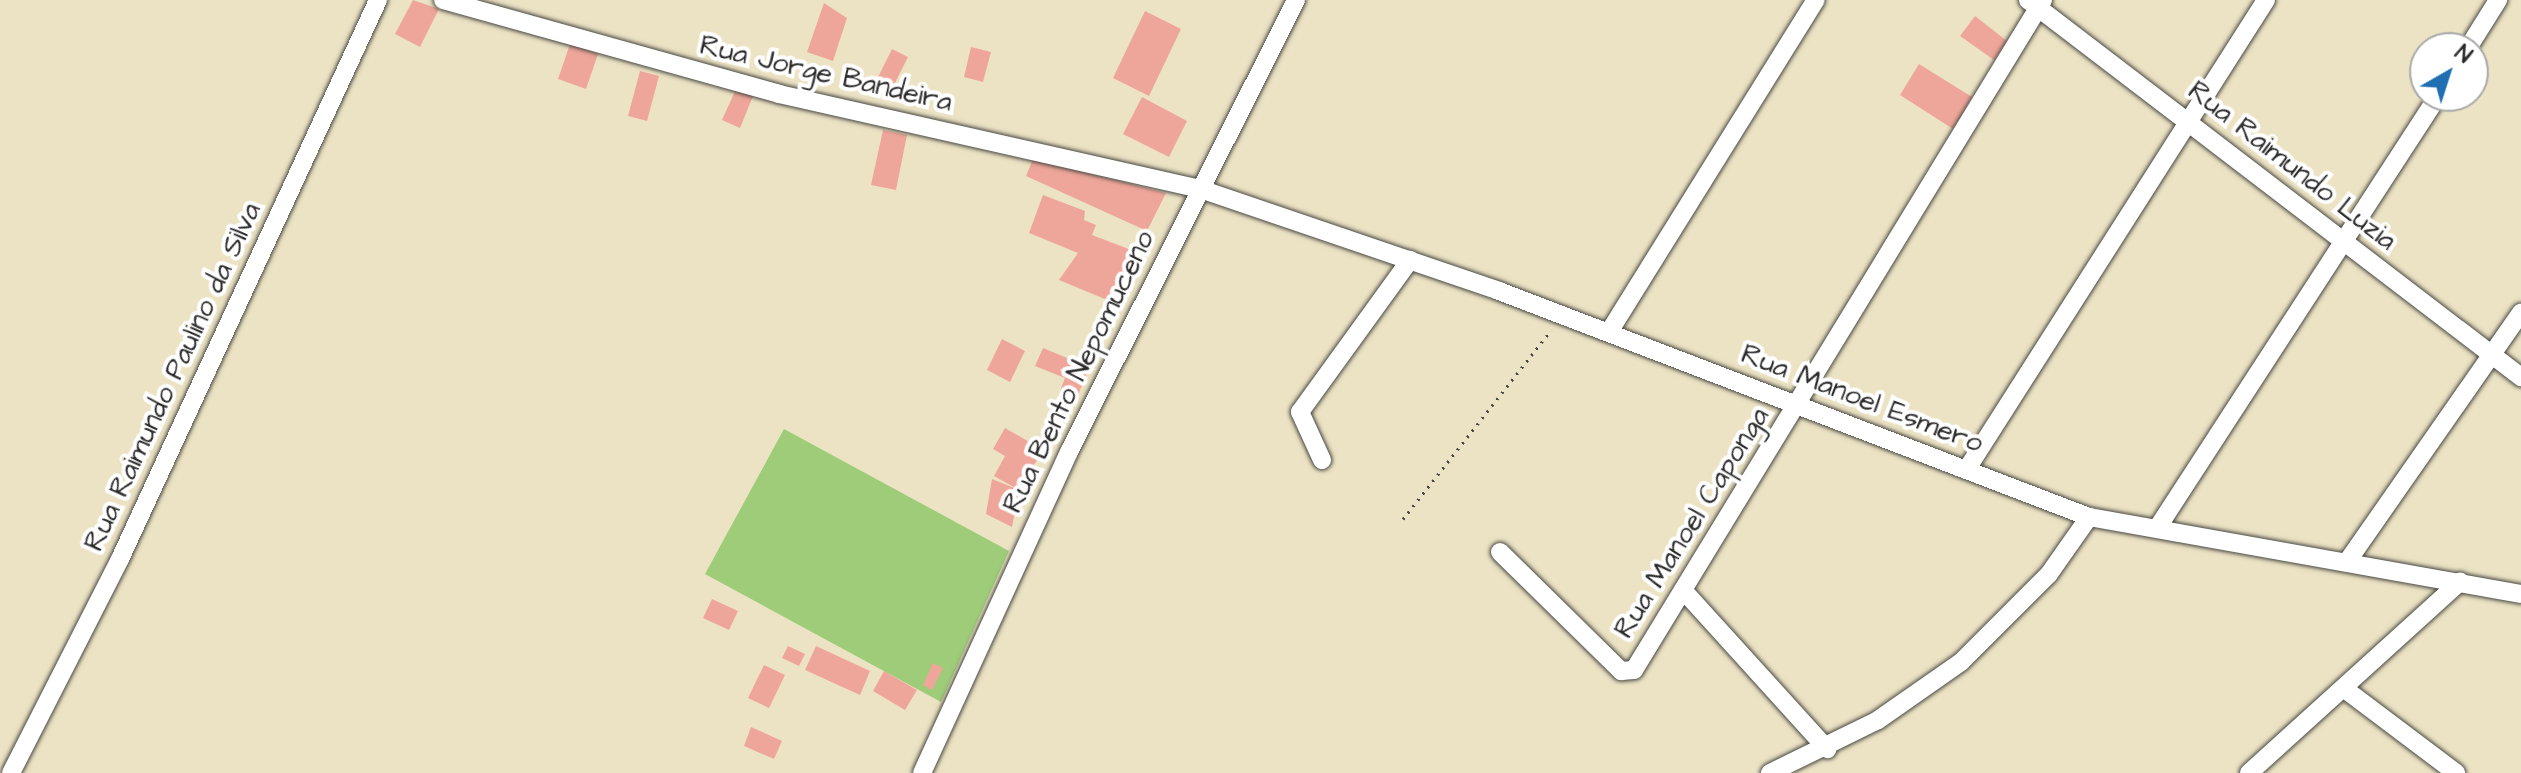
<!DOCTYPE html>
<style>
body{margin:0}
#map{position:relative;width:2521px;height:773px;overflow:hidden;background:#ece3c4;font-family:"Architects Daughter",sans-serif}
div>[style]{position:absolute}
.green>*{inset:0;background:#9ecc79}
.building>*{inset:0;background:#efa69a}
.path>*{height:3px;margin-top:-1.5px;transform-origin:0;background:repeating-linear-gradient(90deg,#484742 0 2px,transparent 0 8px)}
.roads{filter:drop-shadow(0 0 2px #484742) drop-shadow(0 0 2px #484742)}
.street>*{height:18px;margin:-9px;padding:0 9px;transform-origin:9px;border-radius:9px;background:#fff}
span{translate:-50% -50%;white-space:nowrap;text-align:center;line-height:1.15;-webkit-text-stroke:8px #fff;paint-order:stroke}
.street-label{font-size:28px;color:#2b2b2b}
.north{position:absolute;left:2409px;top:32px;width:80px;height:80px;box-sizing:border-box;background:#fff;border:2px solid #aaa;border-radius:50%;rotate:39deg;font-size:22px;font-weight:700;line-height:32px;text-align:center;color:#2b2b2b}
.north::after{content:'';display:block;margin:auto;width:28px;height:36px;background:#1f6fb2;clip-path:polygon(50% 0,100% 100%,50% 72%,0 100%)}
</style>
<div id="map">
<div class="green">
<i style="clip-path:polygon(784px 429px,1009px 551px,941px 702px,705px 574px)"></i>
</div>
<div class="building">
<i style="clip-path:polygon(413px 0,439px 9px,420px 47px,395px 34px)"></i>
<i style="clip-path:polygon(824px 3px,847px 18px,833px 61px,807px 52px)"></i>
<i style="clip-path:polygon(1145px 11px,1181px 29px,1149px 96px,1113px 78px)"></i>
<i style="clip-path:polygon(1975px 16px,2007px 41px,1994px 60px,1960px 36px)"></i>
<i style="clip-path:polygon(570px 44px,598px 54px,586px 89px,558px 79px)"></i>
<i style="clip-path:polygon(971px 47px,991px 52px,983px 82px,964px 77px)"></i>
<i style="clip-path:polygon(892px 49px,908px 57px,894px 85px,878px 77px)"></i>
<i style="clip-path:polygon(1919px 64px,1972px 97px,1953px 129px,1900px 95px)"></i>
<i style="clip-path:polygon(640px 71px,659px 76px,647px 121px,628px 116px)"></i>
<i style="clip-path:polygon(736px 89px,753px 96px,740px 128px,722px 120px)"></i>
<i style="clip-path:polygon(1142px 97px,1187px 121px,1169px 157px,1123px 134px)"></i>
<i style="clip-path:polygon(883px 130px,907px 135px,896px 190px,871px 185px)"></i>
<i style="clip-path:polygon(1033px 159px,1166px 193px,1147px 231px,1026px 176px)"></i>
<i style="clip-path:polygon(1043px 195px,1085px 211px,1084px 220px,1096px 225px,1092px 235px,1134px 251px,1112px 302px,1059px 280px,1078px 253px,1029px 233px)"></i>
<i style="clip-path:polygon(1002px 339px,1025px 351px,1010px 382px,987px 370px)"></i>
<i style="clip-path:polygon(1043px 348px,1089px 367px,1077px 398px,1060px 391px,1065px 378px,1035px 366px)"></i>
<i style="clip-path:polygon(1005px 428px,1043px 450px,1019px 490px,1012px 527px,986px 514px,992px 479px,1019px 490px,994px 476px,1005px 456px,993px 449px)"></i>
<i style="clip-path:polygon(712px 599px,738px 611px,729px 630px,703px 618px)"></i>
<i style="clip-path:polygon(788px 646px,805px 654px,799px 666px,782px 658px)"></i>
<i style="clip-path:polygon(816px 646px,870px 671px,860px 695px,805px 670px)"></i>
<i style="clip-path:polygon(933px 663px,943px 668px,932px 690px,923px 685px)"></i>
<i style="clip-path:polygon(764px 665px,785px 675px,769px 708px,748px 698px)"></i>
<i style="clip-path:polygon(884px 671px,917px 690px,905px 710px,873px 691px)"></i>
<i style="clip-path:polygon(751px 727px,782px 741px,774px 759px,744px 746px)"></i>
</div>
<div class="path">
<i style="left:1403px;top:519px;width:240px;rotate:-51.9deg"></i>
</div>
<div class="roads">
<div class="street">
<i style="left:443px;top:0;width:349px;rotate:15.6deg"></i>
<i style="left:779px;top:94px;width:432px;rotate:12.7deg"></i>
<i style="left:1200px;top:189px;width:316px;rotate:18.8deg"></i>
<i style="left:1499px;top:291px;width:632px;rotate:20.96deg"></i>
<i style="left:2089px;top:517px;width:439px;rotate:10.1deg"></i>
<i style="left:2028px;top:0;width:621px;rotate:37.41deg"></i>
<i style="left:2468px;top:48px;width:57px;rotate:-58deg"></i>
<i style="left:1609px;top:332px;width:391px;rotate:-58.1deg"></i>
<i style="left:1322px;top:460px;width:53px;rotate:-114.6deg"></i>
<i style="left:1300px;top:412px;width:188px;rotate:-54.1deg"></i>
<i style="left:1967px;top:469px;width:556px;rotate:-57.48deg"></i>
<i style="left:2158px;top:527px;width:514px;rotate:-56.99deg"></i>
<i style="left:1500px;top:552px;width:170px;rotate:44.5deg"></i>
<i style="left:1621px;top:671px;width:13px;rotate:-4deg"></i>
<i style="left:1634px;top:670px;width:785px;rotate:-58.6deg"></i>
<i style="left:2347px;top:562px;width:304px;rotate:-55.1deg"></i>
<i style="left:1683px;top:590px;width:215px;rotate:47.8deg"></i>
<i style="left:2346px;top:690px;width:138px;rotate:37deg"></i>
<i style="left:11px;top:773px;width:240px;rotate:-63deg"></i>
<i style="left:120px;top:559px;width:616px;rotate:-65.22deg"></i>
<i style="left:922px;top:773px;width:355px;rotate:-65.4deg"></i>
<i style="left:1070px;top:450px;width:504px;rotate:-63.33deg"></i>
<i style="left:1770px;top:773px;width:120px;rotate:-26.1deg"></i>
<i style="left:1878px;top:720px;width:101px;rotate:-34.9deg"></i>
<i style="left:1961px;top:662px;width:124px;rotate:-45deg"></i>
<i style="left:2049px;top:574px;width:70px;rotate:-54.9deg"></i>
<i style="left:2249px;top:773px;width:285px;rotate:-42.2deg"></i>
</div>
</div>
<div class="street-label">
<span style="left:826px;top:74px;rotate:13deg">Rua Jorge Bandeira</span>
<span style="left:2292px;top:166px;rotate:38deg">Rua Raimundo Luzia</span>
<span style="left:1079px;top:372px;rotate:-64deg">Rua Bento Nepomuceno</span>
<span style="left:173px;top:377px;rotate:-65deg">Rua Raimundo Paulino da Silva</span>
<span style="left:1862px;top:399px;rotate:21deg">Rua Manoel Esmero</span>
<span style="left:1692px;top:523px;rotate:-58deg">Rua Manoel Caponga</span>
</div>
<div class="north">N</div>
</div>
